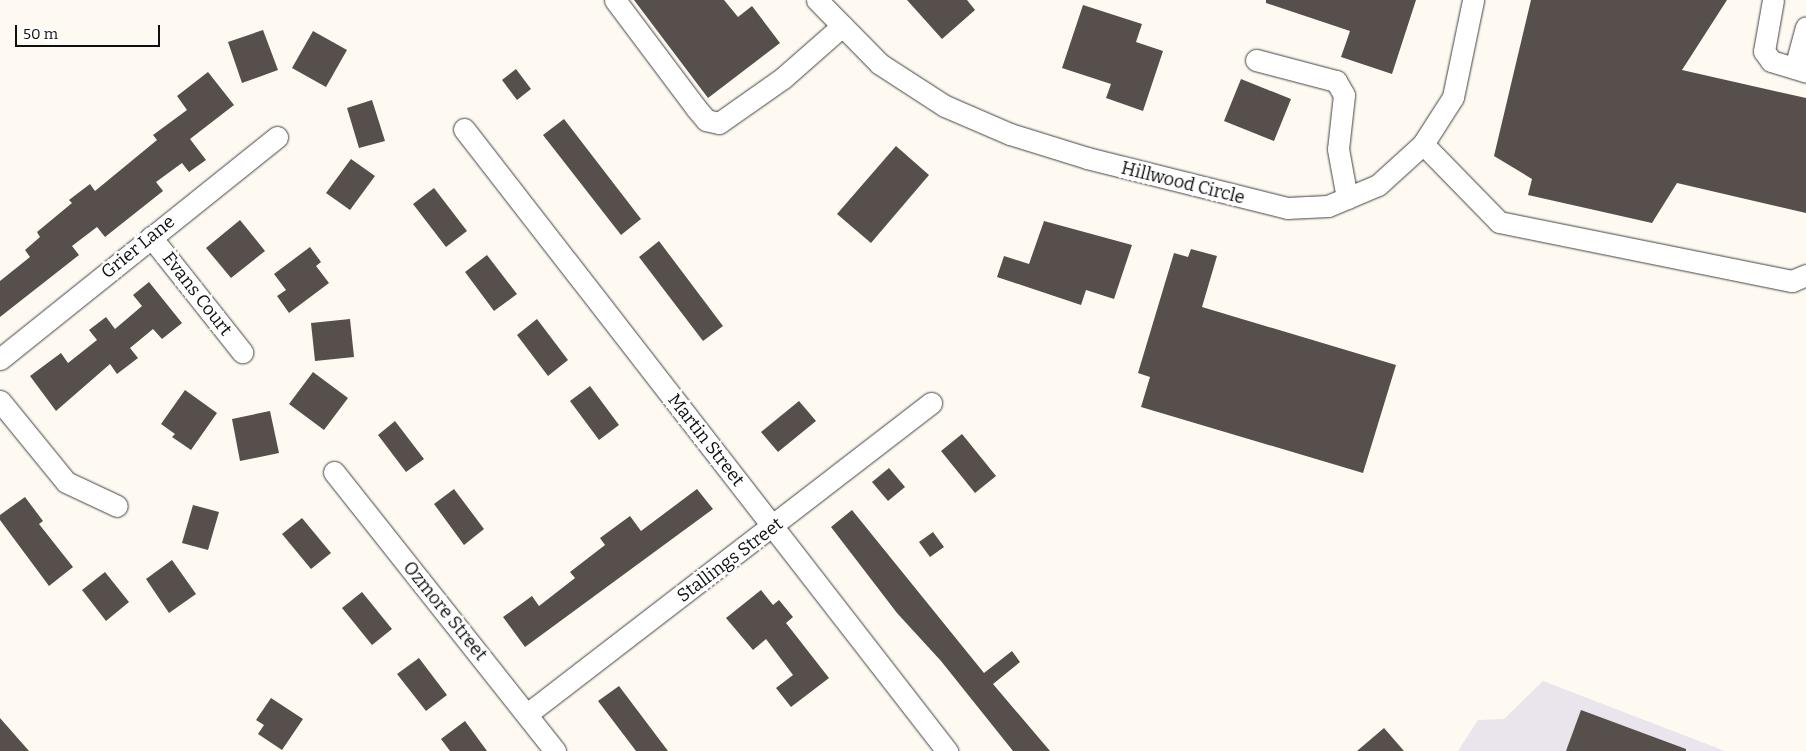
<!DOCTYPE html>
<style>
body{margin:0}
#map{position:relative;width:1806px;height:751px;overflow:hidden;background:#fefaf2;font-family:Bitter,serif}
div>[style]{position:absolute}
.industrial>*{inset:0;background:#eae4ec}
.building>*{inset:0;background:#564f4c}
.roads{filter:drop-shadow(0 0 1px #424242) drop-shadow(0 0 1px #424242)}
.minor>*{height:21px;margin:-10.5px;padding:0 10.5px;transform-origin:10.5px;border-radius:10.5px;background:#fff}
span{translate:-50% -50%;white-space:nowrap;text-align:center;line-height:1.15;-webkit-text-stroke:5px #fff;paint-order:stroke}
.street-label{font-size:18px;color:#0f0f0f}
.scale{position:absolute;left:15px;top:25px;width:145px;height:22px;box-sizing:border-box;border:2px solid #0f0f0f;border-top:0;padding-left:6px;font-size:15px;line-height:18px;white-space:nowrap;color:#0f0f0f;-webkit-text-stroke:4px #fff;paint-order:stroke}
</style>
<div id="map">
<div class="industrial">
<i style="clip-path:polygon(1543px 681px,1725px 751px,1458px 751px,1478px 720px,1504px 719px)"></i>
</div>
<div class="building">
<i style="clip-path:polygon(634px 0,724px 0,738px 17px,752px 6px,780px 43px,708px 98px)"></i>
<i style="clip-path:polygon(907px 0,967px 0,975px 10px,942px 39px)"></i>
<i style="clip-path:polygon(1266px 0,1416px 0,1392px 74px,1341px 57px,1350px 31px,1266px 3px)"></i>
<i style="clip-path:polygon(1531px 0,1727px 0,1682px 70px,1806px 98px,1806px 213px,1677px 183px,1652px 223px,1528px 195px,1532px 179px,1494px 156px)"></i>
<i style="clip-path:polygon(1083px 5px,1142px 24px,1136px 42px,1163px 51px,1143px 111px,1106px 98px,1111px 84px,1062px 68px)"></i>
<i style="clip-path:polygon(263px 30px,278px 70px,242px 83px,228px 42px)"></i>
<i style="clip-path:polygon(313px 31px,347px 50px,326px 87px,292px 68px)"></i>
<i style="clip-path:polygon(516px 69px,531px 89px,517px 100px,502px 80px)"></i>
<i style="clip-path:polygon(208px 72px,234px 105px,190px 139px,206px 160px,189px 172px,182px 163px,156px 182px,163px 191px,105px 237px,97px 227px,72px 246px,79px 255px,0 317px,0 281px,30px 257px,25px 250px,40px 237px,37px 232px,72px 203px,69px 200px,90px 184px,95px 191px,157px 140px,153px 135px,187px 110px,177px 96px)"></i>
<i style="clip-path:polygon(1241px 79px,1291px 99px,1274px 141px,1224px 121px)"></i>
<i style="clip-path:polygon(372px 100px,385px 141px,359px 148px,347px 108px)"></i>
<i style="clip-path:polygon(564px 119px,641px 219px,621px 235px,543px 135px)"></i>
<i style="clip-path:polygon(896px 146px,929px 175px,871px 243px,837px 214px)"></i>
<i style="clip-path:polygon(351px 159px,375px 176px,350px 210px,326px 193px)"></i>
<i style="clip-path:polygon(434px 188px,467px 231px,446px 247px,413px 204px)"></i>
<i style="clip-path:polygon(240px 220px,265px 251px,231px 278px,206px 248px)"></i>
<i style="clip-path:polygon(1044px 221px,1132px 245px,1114px 299px,1086px 290px,1081px 305px,997px 277px,1004px 256px,1029px 264px)"></i>
<i style="clip-path:polygon(659px 241px,723px 326px,703px 341px,639px 257px)"></i>
<i style="clip-path:polygon(310px 247px,321px 262px,316px 266px,329px 283px,289px 313px,277px 296px,286px 290px,274px 274px)"></i>
<i style="clip-path:polygon(1191px 249px,1217px 256px,1202px 307px,1396px 365px,1363px 473px,1141px 407px,1150px 377px,1138px 373px,1174px 253px,1188px 257px)"></i>
<i style="clip-path:polygon(487px 255px,517px 294px,494px 311px,465px 272px)"></i>
<i style="clip-path:polygon(149px 282px,182px 323px,162px 339px,153px 329px,130px 348px,138px 358px,117px 374px,110px 364px,56px 411px,30px 376px,61px 353px,68px 363px,97px 340px,89px 330px,106px 317px,115px 329px,142px 306px,133px 295px)"></i>
<i style="clip-path:polygon(350px 319px,354px 357px,315px 361px,311px 323px)"></i>
<i style="clip-path:polygon(537px 319px,568px 360px,548px 376px,517px 335px)"></i>
<i style="clip-path:polygon(313px 372px,348px 398px,324px 430px,289px 404px)"></i>
<i style="clip-path:polygon(590px 386px,619px 425px,599px 440px,570px 401px)"></i>
<i style="clip-path:polygon(185px 390px,217px 413px,191px 450px,172px 437px,175px 434px,161px 424px)"></i>
<i style="clip-path:polygon(799px 401px,816px 421px,778px 452px,761px 432px)"></i>
<i style="clip-path:polygon(270px 411px,279px 453px,240px 461px,232px 419px)"></i>
<i style="clip-path:polygon(395px 421px,424px 459px,406px 472px,378px 435px)"></i>
<i style="clip-path:polygon(962px 434px,996px 476px,975px 493px,941px 451px)"></i>
<i style="clip-path:polygon(889px 468px,905px 487px,888px 501px,872px 482px)"></i>
<i style="clip-path:polygon(454px 489px,484px 529px,464px 545px,434px 504px)"></i>
<i style="clip-path:polygon(697px 489px,713px 509px,525px 647px,503px 617px,532px 596px,539px 606px,575px 578px,570px 572px,605px 545px,600px 538px,630px 516px,641px 531px)"></i>
<i style="clip-path:polygon(25px 497px,43px 521px,39px 524px,73px 567px,49px 586px,0 520px,0 515px)"></i>
<i style="clip-path:polygon(193px 505px,219px 512px,208px 550px,182px 543px)"></i>
<i style="clip-path:polygon(852px 510px,984px 673px,1012px 651px,1020px 662px,993px 684px,1050px 751px,1013px 751px,941px 661px,897px 613px,831px 527px)"></i>
<i style="clip-path:polygon(302px 518px,331px 553px,311px 569px,282px 534px)"></i>
<i style="clip-path:polygon(933px 532px,944px 547px,930px 557px,919px 542px)"></i>
<i style="clip-path:polygon(172px 560px,196px 594px,169px 613px,146px 579px)"></i>
<i style="clip-path:polygon(105px 572px,129px 602px,106px 621px,82px 590px)"></i>
<i style="clip-path:polygon(761px 590px,773px 605px,779px 600px,793px 617px,786px 623px,829px 678px,791px 707px,776px 688px,793px 675px,766px 639px,753px 650px,726px 618px)"></i>
<i style="clip-path:polygon(362px 592px,392px 629px,372px 645px,342px 608px)"></i>
<i style="clip-path:polygon(419px 658px,447px 695px,426px 711px,397px 674px)"></i>
<i style="clip-path:polygon(619px 686px,668px 751px,636px 751px,598px 701px)"></i>
<i style="clip-path:polygon(271px 698px,303px 719px,282px 750px,258px 734px,264px 725px,256px 720px)"></i>
<i style="clip-path:polygon(1581px 710px,1686px 749px,1686px 751px,1566px 751px)"></i>
<i style="clip-path:polygon(0 718px,29px 751px,0 751px)"></i>
<i style="clip-path:polygon(465px 721px,487px 751px,450px 751px,441px 739px)"></i>
<i style="clip-path:polygon(1384px 728px,1404px 751px,1357px 751px)"></i>
</div>
<div class="roads">
<div class="minor">
<i style="left:615px;top:0;width:135px;rotate:53.1deg"></i>
<i style="left:696px;top:108px;width:16px;rotate:50deg"></i>
<i style="left:706px;top:120px;width:13px;rotate:13deg"></i>
<i style="left:719px;top:123px;width:78px;rotate:-35.1deg"></i>
<i style="left:783px;top:78px;width:79px;rotate:-41.4deg"></i>
<i style="left:817px;top:0;width:90px;rotate:45.5deg"></i>
<i style="left:880px;top:64px;width:77px;rotate:32.9deg"></i>
<i style="left:945px;top:106px;width:71px;rotate:23.3deg"></i>
<i style="left:1010px;top:134px;width:81px;rotate:17.3deg"></i>
<i style="left:1087px;top:158px;width:206px;rotate:14deg"></i>
<i style="left:1287px;top:208px;width:41px;rotate:-2.8deg"></i>
<i style="left:1328px;top:206px;width:54px;rotate:-22.8deg"></i>
<i style="left:1378px;top:185px;width:61px;rotate:-42.3deg"></i>
<i style="left:1423px;top:144px;width:56px;rotate:-57.4deg"></i>
<i style="left:1453px;top:97px;width:99px;rotate:-78.3deg"></i>
<i style="left:1773px;top:0;width:52px;rotate:100deg"></i>
<i style="left:1764px;top:51px;width:12px;rotate:55deg"></i>
<i style="left:1771px;top:61px;width:37px;rotate:17deg"></i>
<i style="left:1256px;top:60px;width:83px;rotate:14.7deg"></i>
<i style="left:1336px;top:81px;width:16px;rotate:60deg"></i>
<i style="left:1344px;top:95px;width:54px;rotate:96.3deg"></i>
<i style="left:1338px;top:149px;width:50px;rotate:79.6deg"></i>
<i style="left:1795px;top:68px;width:42px;rotate:-75deg"></i>
<i style="left:464px;top:129px;width:788px;rotate:52.17deg"></i>
<i style="left:1423px;top:144px;width:109px;rotate:45.7deg"></i>
<i style="left:1499px;top:222px;width:299px;rotate:11.4deg"></i>
<i style="left:1792px;top:281px;width:15px;rotate:-23deg"></i>
<i style="left:151px;top:237px;width:147px;rotate:51.6deg"></i>
<i style="left:0;top:359px;width:355px;rotate:-38.7deg"></i>
<i style="left:0;top:401px;width:104px;rotate:50.8deg"></i>
<i style="left:66px;top:482px;width:56px;rotate:25.2deg"></i>
<i style="left:334px;top:472px;width:356px;rotate:51.6deg"></i>
<i style="left:527px;top:714px;width:510px;rotate:-37.59deg"></i>
</div>
</div>
<div class="street-label">
<span style="left:1183px;top:183px;rotate:14deg">Hillwood Circle</span>
<span style="left:138px;top:247px;rotate:-39deg">Grier Lane</span>
<span style="left:197px;top:294px;rotate:52deg">Evans Court</span>
<span style="left:706px;top:440px;rotate:52deg">Martin Street</span>
<span style="left:730px;top:560px;rotate:-37deg">Stallings Street</span>
<span style="left:445px;top:611px;rotate:51deg">Ozmore Street</span>
</div>
<div class="scale">50 m</div>
</div>
